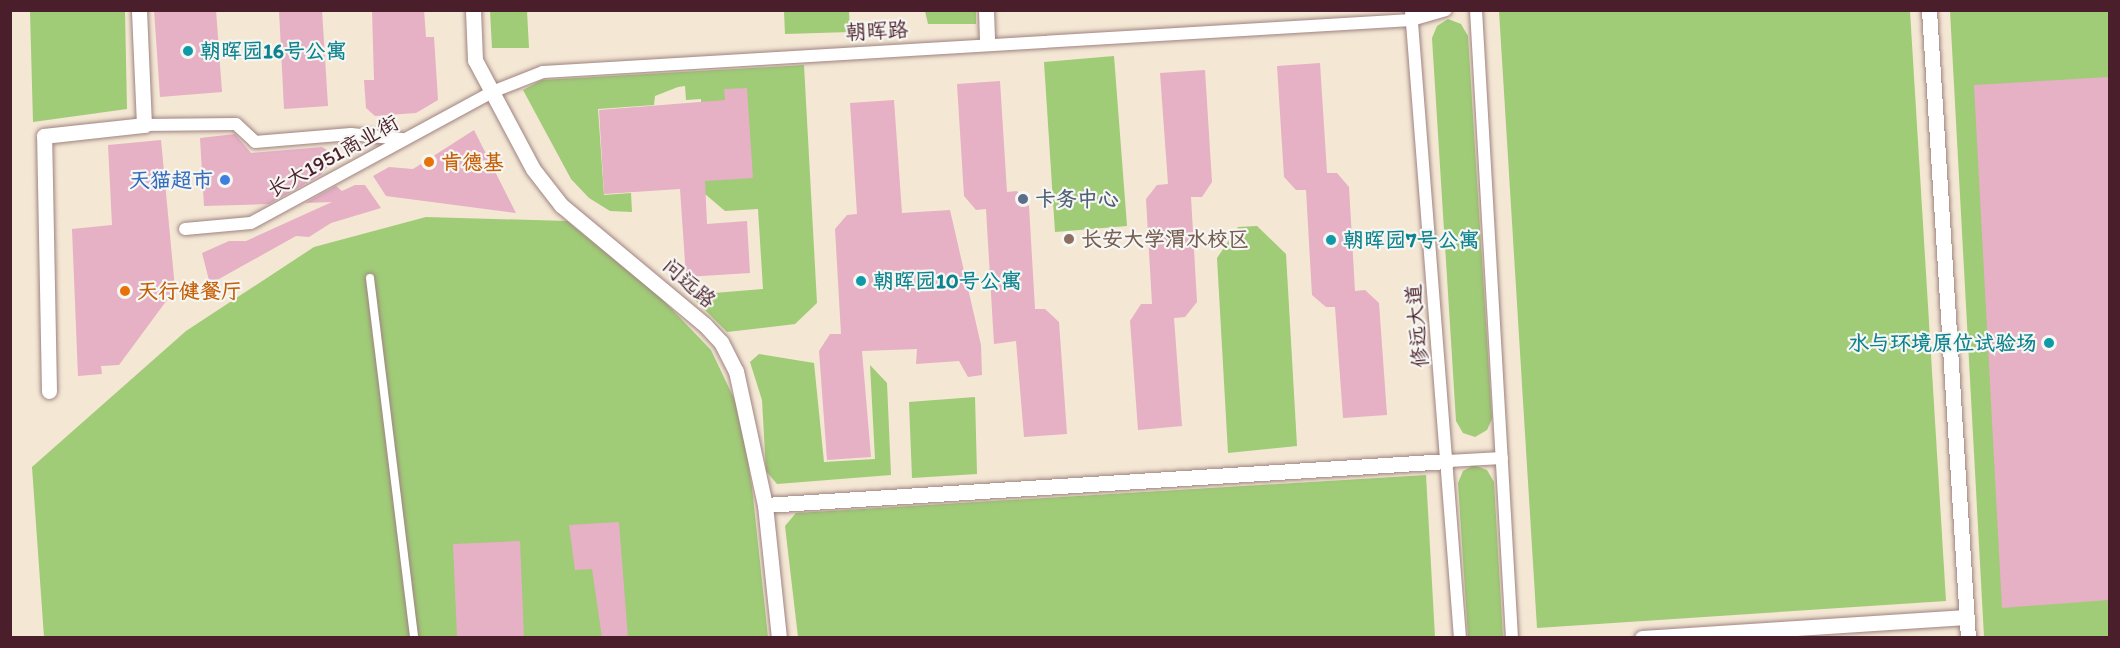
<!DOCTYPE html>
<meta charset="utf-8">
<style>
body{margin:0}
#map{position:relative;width:2120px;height:648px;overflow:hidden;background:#f4e7d4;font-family:Itim,"LXGW WenKai TC",sans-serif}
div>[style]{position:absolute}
.green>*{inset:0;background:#a0cb77}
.building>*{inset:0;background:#e6b0c5}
.roads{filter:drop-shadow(0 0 2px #9f8380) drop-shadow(0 0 2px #9f8380)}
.service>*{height:8px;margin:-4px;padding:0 4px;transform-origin:4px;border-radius:4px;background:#fff}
.pedestrian>*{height:12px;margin:-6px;padding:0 6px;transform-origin:6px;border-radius:6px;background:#fff}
.minor>*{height:15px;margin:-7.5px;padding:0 7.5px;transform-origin:7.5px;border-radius:7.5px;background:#fff}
.dots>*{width:16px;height:16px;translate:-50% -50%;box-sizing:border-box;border:3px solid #f6f6f2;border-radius:50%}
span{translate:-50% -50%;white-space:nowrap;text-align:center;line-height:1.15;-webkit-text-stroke:4.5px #f6f6f2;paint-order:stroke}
.street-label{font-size:21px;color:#4a1f2b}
.culture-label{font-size:21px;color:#0d838f;font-weight:700}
.left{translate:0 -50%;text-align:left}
.right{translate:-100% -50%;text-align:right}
.food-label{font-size:21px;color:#c56008;font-weight:700}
.shop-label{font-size:21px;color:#366cbe;font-weight:700}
.service-label{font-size:21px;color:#4e5e75;font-weight:700}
.education-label{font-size:21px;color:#785e54;font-weight:700}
.frame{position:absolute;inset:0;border:12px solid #4a1f2b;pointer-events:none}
</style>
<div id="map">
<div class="green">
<i style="clip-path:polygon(30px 11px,125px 11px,127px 109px,33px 122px)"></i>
<i style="clip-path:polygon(490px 11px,527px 11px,529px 48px,492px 48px)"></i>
<i style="clip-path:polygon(784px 11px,849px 11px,850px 32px,785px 34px)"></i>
<i style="clip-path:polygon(925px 11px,976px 11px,976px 24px,928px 24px)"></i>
<i style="clip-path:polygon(1499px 11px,1910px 11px,1946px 601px,1537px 628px)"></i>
<i style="clip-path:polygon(1950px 11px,2109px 11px,2109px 637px,1984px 637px)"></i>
<i style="clip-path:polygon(1448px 19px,1461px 24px,1468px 36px,1492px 419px,1487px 430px,1475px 437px,1463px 433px,1456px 421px,1432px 38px,1437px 26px)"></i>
<i style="clip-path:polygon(1114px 56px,1127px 226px,1055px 232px,1044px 62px)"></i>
<i style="clip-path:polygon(804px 65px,817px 303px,795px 324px,727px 332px,690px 295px,763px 289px,758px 209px,725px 211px,705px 194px,701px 99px,686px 100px,685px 86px,678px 87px,655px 96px,654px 105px,598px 109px,604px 195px,631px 193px,632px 212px,610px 211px,589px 198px,571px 179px,523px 90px,542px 80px)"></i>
<i style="clip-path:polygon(426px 217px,567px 221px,661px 298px,711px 350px,739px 409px,752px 487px,768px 637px,44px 637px,32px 467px,186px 331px,314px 247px)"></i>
<i style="clip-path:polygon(1257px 226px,1286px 254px,1297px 446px,1228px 453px,1217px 258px,1238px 227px)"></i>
<i style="clip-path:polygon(759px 354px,814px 363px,824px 462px,875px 459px,870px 365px,887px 383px,891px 475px,777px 484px,766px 471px,762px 400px,750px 362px)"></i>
<i style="clip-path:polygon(975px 397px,977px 474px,912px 478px,909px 402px)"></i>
<i style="clip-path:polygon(1474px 465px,1487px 470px,1494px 482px,1503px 637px,1468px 637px,1458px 483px,1463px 471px)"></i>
<i style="clip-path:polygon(1426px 475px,1435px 637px,798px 637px,785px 526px,796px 513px)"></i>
</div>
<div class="building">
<i style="clip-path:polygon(154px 10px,216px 10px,222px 92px,160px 97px)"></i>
<i style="clip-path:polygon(279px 10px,322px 10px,328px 106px,284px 109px)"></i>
<i style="clip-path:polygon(372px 10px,424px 10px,426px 37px,434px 37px,438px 100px,416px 113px,375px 116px,366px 108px,364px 80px,374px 80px)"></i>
<i style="clip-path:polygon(1320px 63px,1327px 173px,1337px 173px,1349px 187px,1355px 291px,1365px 290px,1379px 303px,1387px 415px,1343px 418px,1335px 307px,1326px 307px,1312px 295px,1306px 190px,1296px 190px,1284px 177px,1277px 66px)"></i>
<i style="clip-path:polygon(1205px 70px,1212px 182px,1202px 197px,1191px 197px,1197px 302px,1185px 317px,1174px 318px,1182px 426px,1138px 430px,1130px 321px,1141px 304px,1152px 304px,1146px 199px,1157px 185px,1168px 184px,1160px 73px)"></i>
<i style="clip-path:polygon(2109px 77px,2109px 600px,2002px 608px,1974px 85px)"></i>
<i style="clip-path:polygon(1000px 81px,1007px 192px,1017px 191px,1029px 206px,1035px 309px,1045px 309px,1059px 322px,1067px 434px,1024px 437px,1016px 341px,994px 344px,986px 209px,976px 210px,964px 196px,957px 84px)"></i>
<i style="clip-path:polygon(747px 88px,753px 178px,705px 181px,707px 224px,747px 221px,750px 273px,686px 277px,680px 189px,604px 194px,599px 110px,725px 100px,724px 89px)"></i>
<i style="clip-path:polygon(894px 100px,902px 213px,950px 210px,981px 345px,982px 375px,968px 377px,959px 361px,916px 364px,917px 349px,862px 351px,871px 457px,827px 460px,819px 351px,830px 334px,841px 334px,835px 229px,847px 215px,857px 214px,850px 103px)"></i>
<i style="clip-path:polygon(474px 130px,516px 213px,386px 196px,373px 176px,389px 167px,413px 169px)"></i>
<i style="clip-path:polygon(235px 134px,251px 153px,322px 147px,332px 153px,332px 161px,321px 175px,269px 204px,204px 206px,200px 138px)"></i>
<i style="clip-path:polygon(161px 140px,176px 299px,167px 300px,119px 365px,101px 366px,102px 374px,78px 376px,72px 229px,112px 225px,108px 145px)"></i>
<i style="clip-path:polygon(355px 185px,365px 185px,381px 208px,331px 223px,309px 237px,296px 236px,210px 284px,202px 253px,229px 241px,246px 241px,332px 202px,305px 203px,336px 186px,342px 191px)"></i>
<i style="clip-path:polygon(619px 522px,628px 638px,602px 638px,592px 569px,575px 570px,569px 525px)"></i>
<i style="clip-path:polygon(520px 541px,524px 638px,457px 638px,453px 544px)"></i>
</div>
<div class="roads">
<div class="service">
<i style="left:370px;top:278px;width:363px;rotate:83deg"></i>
</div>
<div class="pedestrian">
<i style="left:1411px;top:10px;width:630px;rotate:85.54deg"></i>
<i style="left:1476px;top:10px;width:629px;rotate:86.72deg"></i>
<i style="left:144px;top:125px;width:92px;rotate:-0.6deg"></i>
<i style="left:236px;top:124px;width:26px;rotate:43deg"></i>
<i style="left:255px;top:142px;width:96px;rotate:-4.8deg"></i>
<i style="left:351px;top:134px;width:51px;rotate:5.6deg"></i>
<i style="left:185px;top:229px;width:66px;rotate:-5.2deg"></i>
<i style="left:251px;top:223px;width:274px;rotate:-28.5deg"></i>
<i style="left:492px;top:92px;width:55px;rotate:-21.4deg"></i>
<i style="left:543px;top:72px;width:870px;rotate:-3.43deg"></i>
<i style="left:1411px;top:20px;width:36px;rotate:-16deg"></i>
<i style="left:1448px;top:461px;width:54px;rotate:-3.2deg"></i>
</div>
<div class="minor">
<i style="left:473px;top:10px;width:50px;rotate:87.7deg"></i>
<i style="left:475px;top:60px;width:123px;rotate:62deg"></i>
<i style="left:533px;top:169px;width:46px;rotate:52.1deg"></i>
<i style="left:561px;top:205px;width:187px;rotate:39.8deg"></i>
<i style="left:705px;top:325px;width:23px;rotate:47deg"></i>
<i style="left:721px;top:342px;width:33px;rotate:63deg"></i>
<i style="left:736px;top:371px;width:137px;rotate:77.8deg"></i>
<i style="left:765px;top:505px;width:134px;rotate:84deg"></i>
<i style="left:986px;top:10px;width:33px;rotate:88deg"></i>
<i style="left:1929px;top:10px;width:629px;rotate:86.45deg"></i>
<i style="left:49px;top:391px;width:255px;rotate:-91.1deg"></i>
<i style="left:44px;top:136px;width:101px;rotate:-6.3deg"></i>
<i style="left:144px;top:125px;width:115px;rotate:-92.5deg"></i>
<i style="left:765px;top:505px;width:684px;rotate:-3.69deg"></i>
<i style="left:1642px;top:638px;width:325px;rotate:-3.7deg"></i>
</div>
</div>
<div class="dots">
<i style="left:188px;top:51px;background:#0f9aa8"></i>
<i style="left:429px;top:162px;background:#e8710a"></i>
<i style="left:225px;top:180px;background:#3f7fe0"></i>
<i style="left:1023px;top:199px;background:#5c6f8a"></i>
<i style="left:1069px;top:239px;background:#8d6e63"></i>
<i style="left:1331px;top:240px;background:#0f9aa8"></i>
<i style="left:861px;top:281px;background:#0f9aa8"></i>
<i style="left:125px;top:291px;background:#e8710a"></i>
<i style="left:2049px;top:343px;background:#0f9aa8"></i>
</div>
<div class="street-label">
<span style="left:877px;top:31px;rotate:-3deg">朝晖路</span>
<span style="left:333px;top:156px;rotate:-29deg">长大1951商业街</span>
<span style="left:689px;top:283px;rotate:41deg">问远路</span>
<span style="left:1417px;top:326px;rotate:-95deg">修远大道</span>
</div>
<div class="culture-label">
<span class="left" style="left:200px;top:51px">朝晖园16号公寓</span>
<span class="left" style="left:1343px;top:240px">朝晖园7号公寓</span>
<span class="left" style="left:873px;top:281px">朝晖园10号公寓</span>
<span class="right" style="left:2037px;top:343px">水与环境原位试验场</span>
</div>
<div class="food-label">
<span class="left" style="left:441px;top:162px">肯德基</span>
<span class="left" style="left:137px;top:291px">天行健餐厅</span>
</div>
<div class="shop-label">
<span class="right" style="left:213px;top:180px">天猫超市</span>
</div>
<div class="service-label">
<span class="left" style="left:1035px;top:199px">卡务中心</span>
</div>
<div class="education-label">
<span class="left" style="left:1081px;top:239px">长安大学渭水校区</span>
</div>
<div class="frame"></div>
</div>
